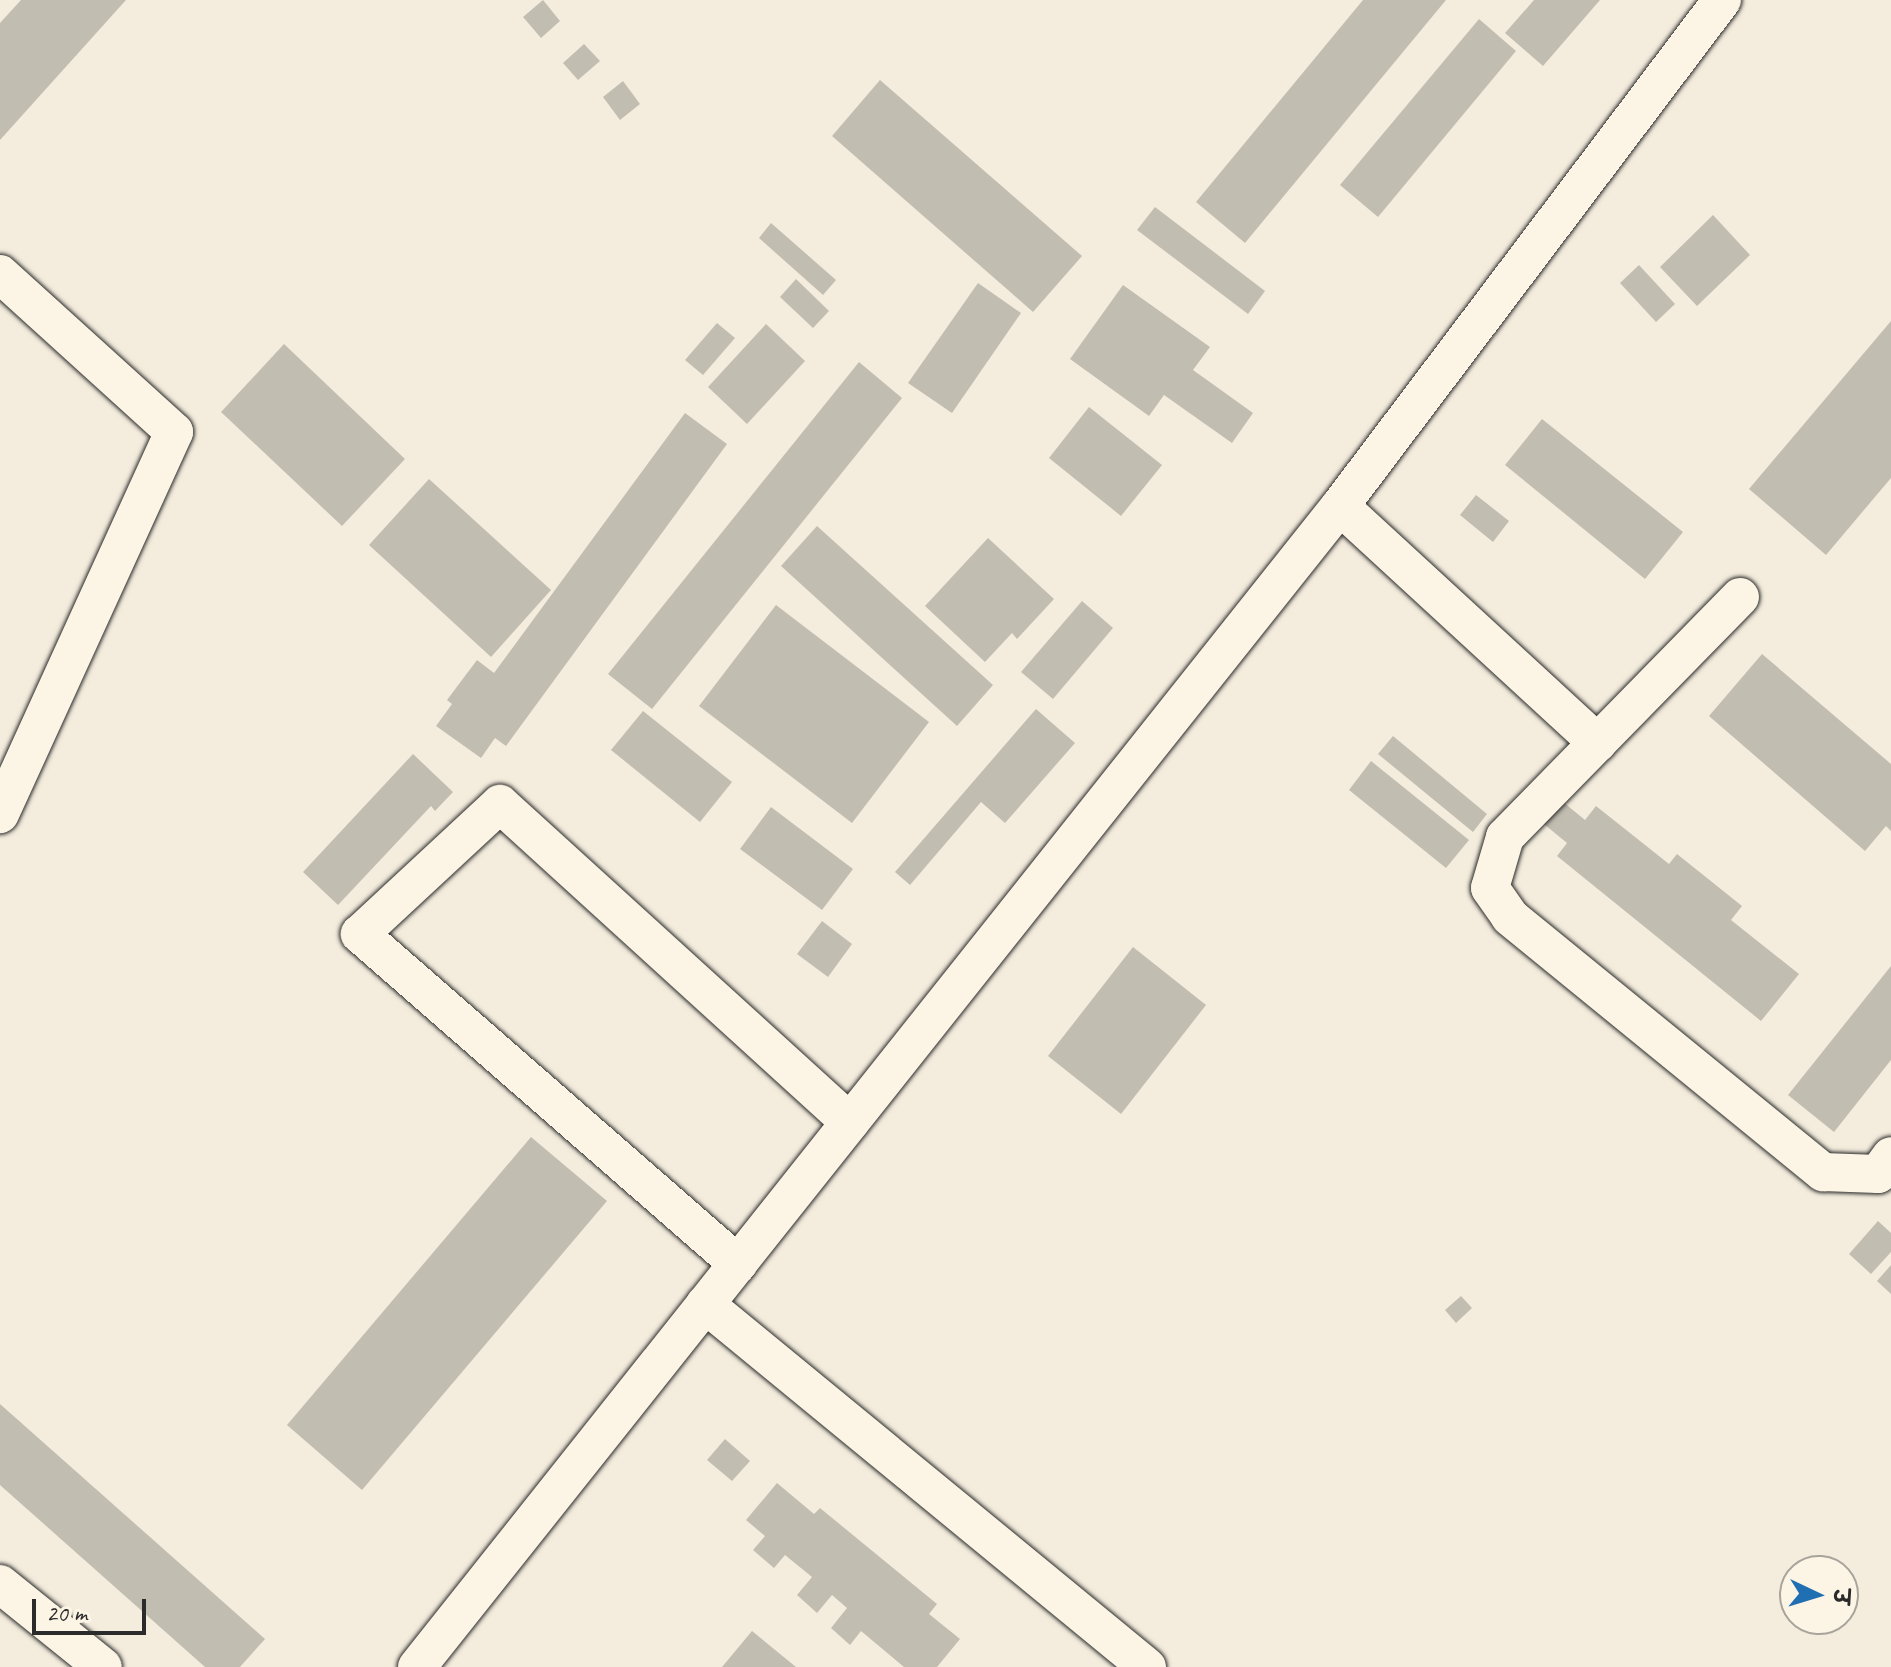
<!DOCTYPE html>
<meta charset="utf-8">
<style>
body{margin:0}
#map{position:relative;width:1891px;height:1667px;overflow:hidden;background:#f4edde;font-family:Caveat,"Playpen Sans Deva",sans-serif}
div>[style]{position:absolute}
.building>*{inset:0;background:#c2bdb1}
.roads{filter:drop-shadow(0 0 2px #2b2b2b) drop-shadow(0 0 2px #2b2b2b)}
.street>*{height:38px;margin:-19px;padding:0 19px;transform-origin:19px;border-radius:19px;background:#fcf5e5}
span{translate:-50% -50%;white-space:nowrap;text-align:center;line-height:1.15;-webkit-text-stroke:7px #fcf5e5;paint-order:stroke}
.north{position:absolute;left:1779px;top:1555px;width:80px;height:80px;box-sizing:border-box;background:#fcf5e5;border:2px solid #a8a49b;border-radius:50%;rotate:94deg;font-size:22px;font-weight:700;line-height:32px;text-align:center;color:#2b2b2b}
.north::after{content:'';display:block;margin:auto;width:28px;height:36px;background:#1f6fb2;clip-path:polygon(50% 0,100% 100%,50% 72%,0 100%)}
.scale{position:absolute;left:32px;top:1599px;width:114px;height:36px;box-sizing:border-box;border:4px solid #2b2b2b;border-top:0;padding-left:10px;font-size:24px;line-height:28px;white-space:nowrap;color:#2b2b2b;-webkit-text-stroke:6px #fcf5e5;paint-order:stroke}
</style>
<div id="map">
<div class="building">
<i style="clip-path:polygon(21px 0,126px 0,0 140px,0 23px)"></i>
<i style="clip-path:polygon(543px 0,560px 21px,541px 38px,523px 17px)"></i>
<i style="clip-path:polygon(1363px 0,1446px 0,1245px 243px,1196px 202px)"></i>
<i style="clip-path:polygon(1534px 0,1600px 0,1543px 66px,1505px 33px)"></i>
<i style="clip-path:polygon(1479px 19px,1516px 51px,1378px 217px,1340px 185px)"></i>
<i style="clip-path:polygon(584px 44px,600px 61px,578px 80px,563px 63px)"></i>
<i style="clip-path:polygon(880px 80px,1082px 256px,1033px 312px,832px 136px)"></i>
<i style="clip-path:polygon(623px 81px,640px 104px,620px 120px,603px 97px)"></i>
<i style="clip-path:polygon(1155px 207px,1265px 291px,1248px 314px,1137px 230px)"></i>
<i style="clip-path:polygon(1713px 215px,1750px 255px,1697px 306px,1660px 267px)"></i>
<i style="clip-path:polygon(771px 223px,836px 280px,823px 295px,759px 238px)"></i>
<i style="clip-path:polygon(1639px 265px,1675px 304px,1656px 322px,1620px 283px)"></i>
<i style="clip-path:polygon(796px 279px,829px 311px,813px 328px,780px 297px)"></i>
<i style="clip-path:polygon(978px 283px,1021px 313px,952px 413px,908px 383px)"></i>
<i style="clip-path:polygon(1123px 285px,1210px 347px,1193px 370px,1253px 413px,1232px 443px,1164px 395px,1149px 416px,1070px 359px)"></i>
<i style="clip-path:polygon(1891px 321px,1891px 478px,1826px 555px,1749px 489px)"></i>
<i style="clip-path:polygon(717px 323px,735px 338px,703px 375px,685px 360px)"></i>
<i style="clip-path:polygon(766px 324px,805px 361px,747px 424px,708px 387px)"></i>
<i style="clip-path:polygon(284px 344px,405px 459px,342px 526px,221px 412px)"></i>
<i style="clip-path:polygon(859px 362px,902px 398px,652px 709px,608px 674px)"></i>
<i style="clip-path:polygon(1089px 407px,1162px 465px,1121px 516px,1049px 458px)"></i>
<i style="clip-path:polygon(685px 413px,727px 444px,506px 746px,495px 738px,481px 758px,436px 726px,452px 704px,447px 700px,477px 660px,494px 673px)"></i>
<i style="clip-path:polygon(1542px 419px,1683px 532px,1645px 579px,1505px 465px)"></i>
<i style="clip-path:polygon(429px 479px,551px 590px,491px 657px,369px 545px)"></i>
<i style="clip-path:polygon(1476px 495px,1509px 521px,1493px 542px,1460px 515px)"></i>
<i style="clip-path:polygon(817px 526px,993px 685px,957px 726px,781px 566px)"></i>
<i style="clip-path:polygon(988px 538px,1054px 599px,1017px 639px,1012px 633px,985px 662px,925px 606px)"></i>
<i style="clip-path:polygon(1082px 601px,1113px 628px,1053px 699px,1021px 672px)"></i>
<i style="clip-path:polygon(776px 605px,929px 722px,852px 823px,699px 706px)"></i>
<i style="clip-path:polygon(1762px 654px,1891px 764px,1891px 831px,1886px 826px,1865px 851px,1709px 716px)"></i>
<i style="clip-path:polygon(1036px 709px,1075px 743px,1005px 823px,981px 802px,910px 885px,895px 872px)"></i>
<i style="clip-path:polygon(643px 711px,732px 782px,700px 822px,611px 750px)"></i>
<i style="clip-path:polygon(1393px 736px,1487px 814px,1473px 832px,1378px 754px)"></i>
<i style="clip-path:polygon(413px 754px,453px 792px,435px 811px,431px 806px,338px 905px,303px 872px)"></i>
<i style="clip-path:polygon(1371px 761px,1469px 840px,1446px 868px,1349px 790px)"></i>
<i style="clip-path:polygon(1557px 797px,1585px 820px,1596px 806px,1669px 864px,1677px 854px,1742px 906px,1731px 920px,1799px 974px,1761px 1021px,1557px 856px,1567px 843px,1539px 820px)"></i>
<i style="clip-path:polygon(771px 807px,853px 869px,822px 910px,740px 849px)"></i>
<i style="clip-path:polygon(822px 921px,852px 944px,828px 977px,797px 954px)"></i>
<i style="clip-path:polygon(1133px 947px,1206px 1005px,1121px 1114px,1048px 1056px)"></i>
<i style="clip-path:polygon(1891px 966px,1891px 1060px,1834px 1132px,1788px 1095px)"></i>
<i style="clip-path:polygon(531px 1137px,607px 1201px,362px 1490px,287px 1425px)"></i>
<i style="clip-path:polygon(1878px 1221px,1891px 1233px,1891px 1252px,1871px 1274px,1849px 1254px)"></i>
<i style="clip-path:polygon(1891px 1265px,1891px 1294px,1877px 1281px)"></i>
<i style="clip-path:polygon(1461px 1296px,1472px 1308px,1456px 1323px,1445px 1310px)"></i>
<i style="clip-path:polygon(0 1404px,265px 1639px,240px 1667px,205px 1667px,0 1485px)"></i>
<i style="clip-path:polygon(725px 1439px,750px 1461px,732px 1481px,707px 1460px)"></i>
<i style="clip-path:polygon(777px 1483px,814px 1514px,820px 1508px,937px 1604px,929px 1614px,960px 1639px,937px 1667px,904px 1667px,861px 1631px,850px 1645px,831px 1628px,847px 1608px,832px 1595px,817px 1613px,797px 1595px,812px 1577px,785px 1555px,774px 1568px,753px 1550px,765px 1536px,746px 1520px)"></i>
<i style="clip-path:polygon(752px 1631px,796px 1667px,722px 1667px)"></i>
</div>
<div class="roads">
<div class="street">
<i style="left:0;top:274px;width:235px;rotate:42.2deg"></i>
<i style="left:174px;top:432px;width:420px;rotate:114.5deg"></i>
<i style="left:1340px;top:506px;width:350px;rotate:42.6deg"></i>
<i style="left:1740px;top:597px;width:336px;rotate:134.4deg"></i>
<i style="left:1505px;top:837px;width:53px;rotate:106.4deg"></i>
<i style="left:1490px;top:888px;width:35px;rotate:55deg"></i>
<i style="left:1510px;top:917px;width:404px;rotate:39.2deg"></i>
<i style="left:1823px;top:1172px;width:55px;rotate:2.1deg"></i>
<i style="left:1878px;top:1174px;width:22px;rotate:-54deg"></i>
<i style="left:738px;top:1264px;width:502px;rotate:-138.88deg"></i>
<i style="left:360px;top:934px;width:191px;rotate:-42.9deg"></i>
<i style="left:500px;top:804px;width:473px;rotate:42.3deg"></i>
<i style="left:705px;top:1304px;width:572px;rotate:39.4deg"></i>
<i style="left:0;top:1584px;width:132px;rotate:38.9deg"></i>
<i style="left:417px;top:1667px;width:1483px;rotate:-51.52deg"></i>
<i style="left:1340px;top:506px;width:634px;rotate:-52.95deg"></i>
</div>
</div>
<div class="north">उ</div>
<div class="scale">20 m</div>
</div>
